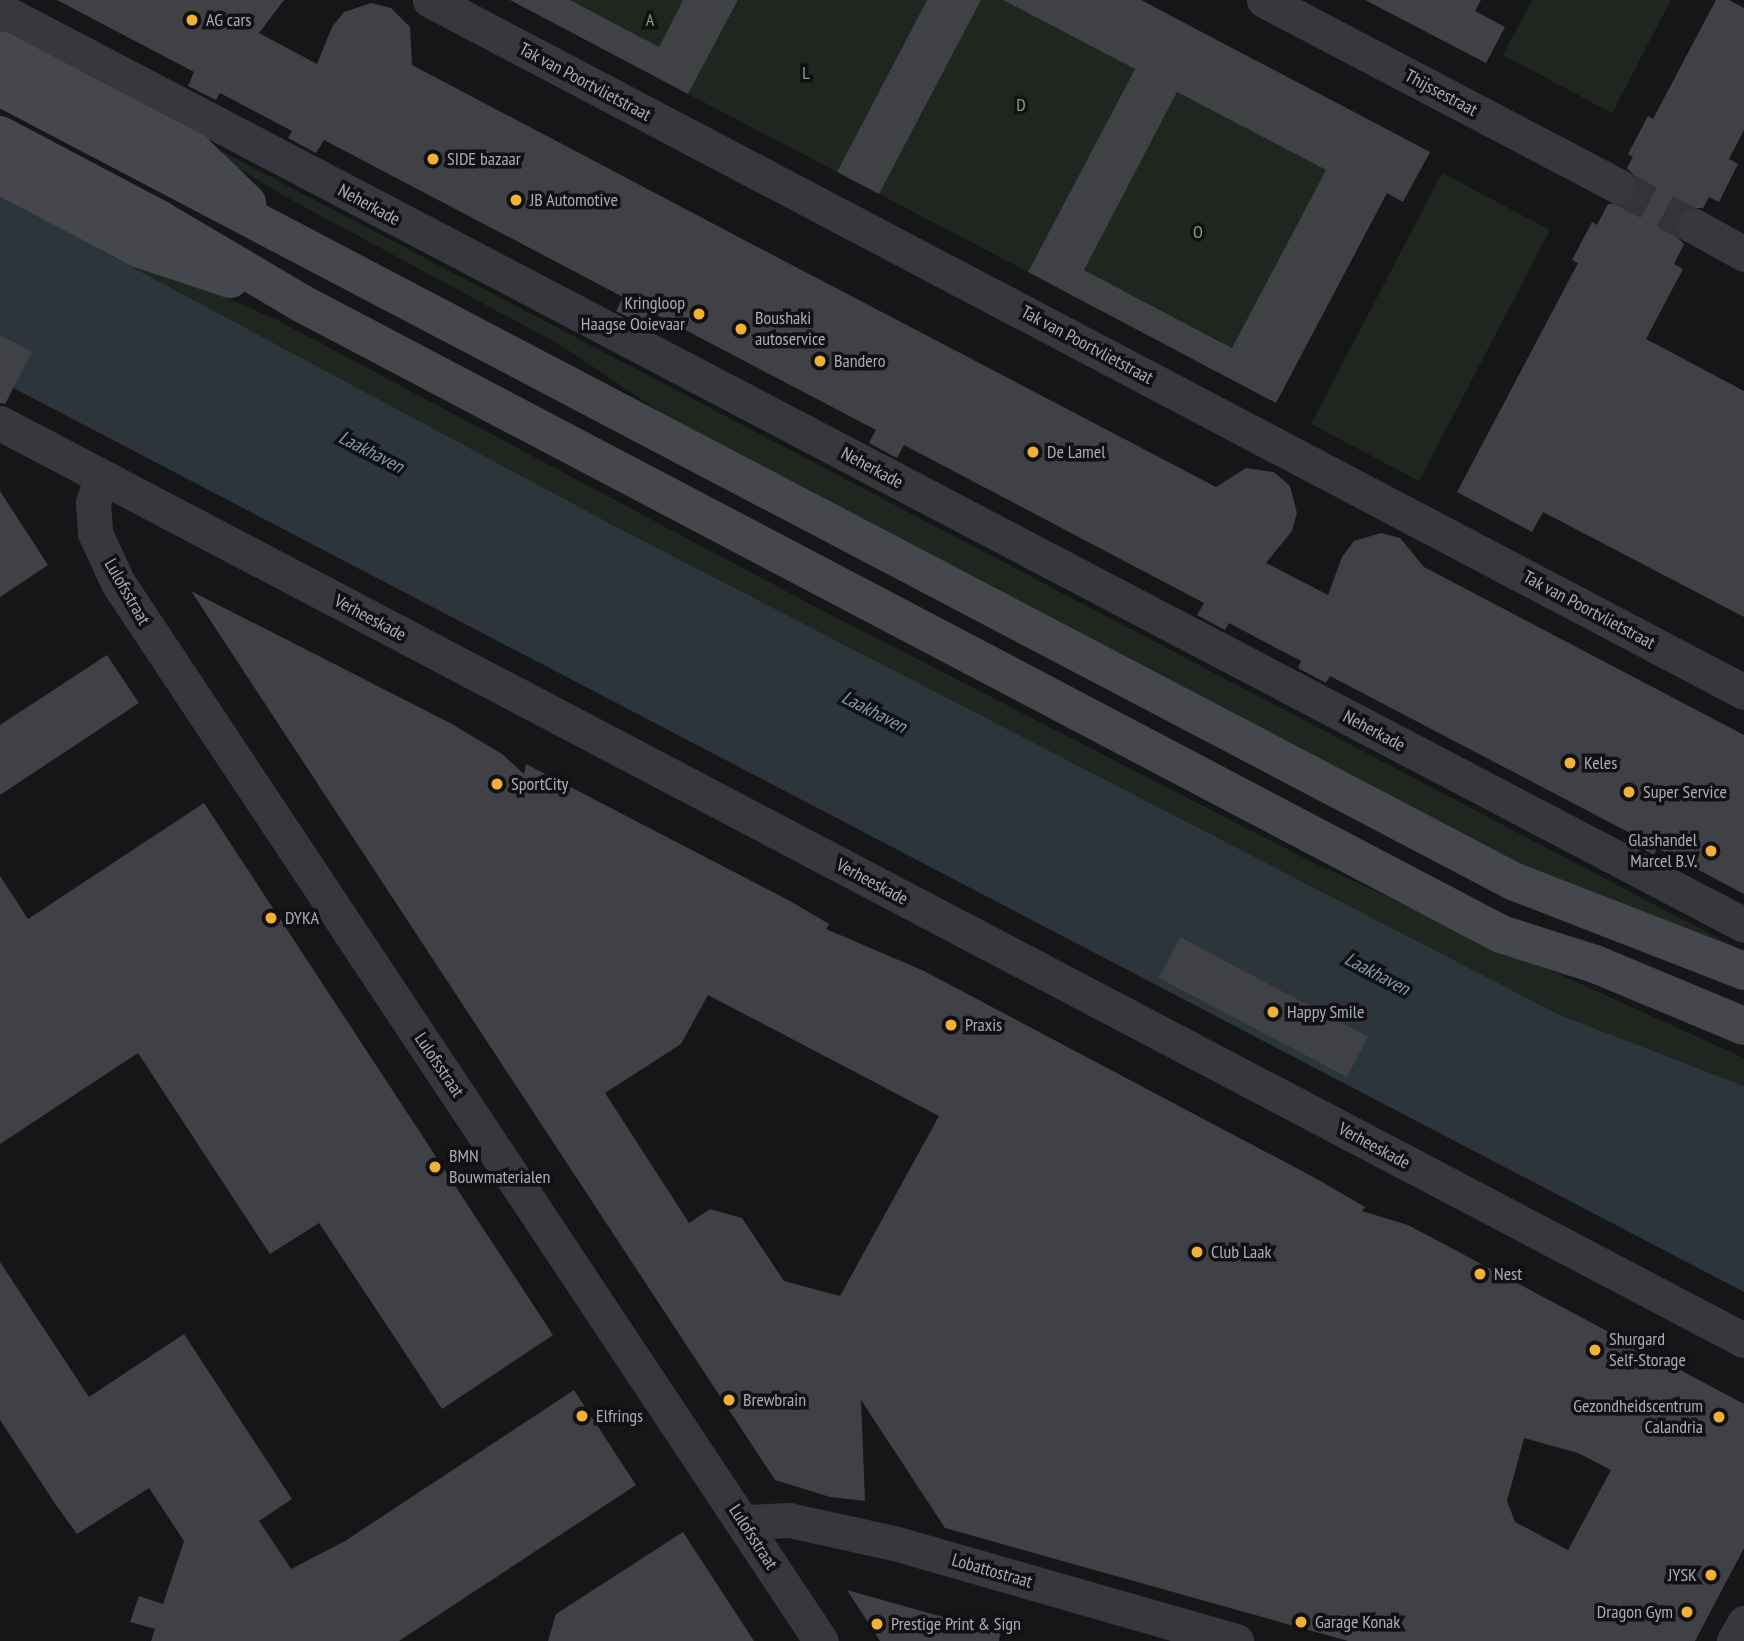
<!DOCTYPE html>
<style>
body{margin:0}
#map{position:relative;width:1744px;height:1641px;overflow:hidden;background:#161618;font-family:"PT Sans Narrow",sans-serif}
div>[style]{position:absolute}
.green>*{inset:0;background:#1e261f}
.water>*{inset:0;background:#2c353c}
.building>*{inset:0;background:#404145}
.street-tunnel>*{height:35px;margin-top:-17.5px;transform-origin:0;background:repeating-linear-gradient(90deg,#333438 0 35px,transparent 0 53px)}
.street>*{height:35px;margin:-17.5px;padding:0 17.5px;transform-origin:17.5px;border-radius:17.5px;background:#37383d}
.secondary>*{height:38px;margin:-19px;padding:0 19px;transform-origin:19px;border-radius:19px;background:#45474d}
.dots>*{width:19px;height:19px;translate:-50% -50%;box-sizing:border-box;border:4px solid #111113;border-radius:50%}
span{translate:-50% -50%;white-space:nowrap;text-align:center;line-height:1.15;-webkit-text-stroke:7px #111113;paint-order:stroke}
.poi-label{font-size:18px;color:#a8adb8}
.left{translate:0 -50%;text-align:left}
.right{translate:-100% -50%;text-align:right}
.park-label{font-size:18px;color:#7fa381}
.street-label{font-size:18px;color:#a8adb8}
.water-label{font-size:19px;color:#7f9bb3;font-style:italic}
</style>
<div id="map">
<div class="green">
<i style="clip-path:polygon(570px 0,683px 0,646px 72px,644px 39px)"></i>
<i style="clip-path:polygon(738px 0,927px 0,837px 172px,688px 94px)"></i>
<i style="clip-path:polygon(981px 0,1003px 0,1135px 69px,1028px 272px,879px 194px)"></i>
<i style="clip-path:polygon(1532px 0,1671px 0,1612px 113px,1503px 55px)"></i>
<i style="clip-path:polygon(1177px 92px,1326px 170px,1219px 373px,1209px 368px,1222px 342px,1111px 284px,1097px 309px,1070px 295px)"></i>
<i style="clip-path:polygon(212px 146px,1739px 949px,1741px 952px,1544px 876px,662px 413px,562px 346px,288px 198px,210px 151px)"></i>
<i style="clip-path:polygon(1442px 173px,1550px 230px,1419px 481px,1311px 424px)"></i>
<i style="clip-path:polygon(0 196px,277px 320px,812px 605px,1316px 864px,1744px 1058px,1744px 1086px,1560px 1015px,609px 523px)"></i>
</div>
<div class="water">
<i style="clip-path:polygon(0 196px,609px 523px,1560px 1015px,1744px 1086px,1744px 1292px,0 381px)"></i>
</div>
<div class="building">
<i style="clip-path:polygon(57px 0,284px 0,259px 33px,317px 64px,332px 27px,344px 12px,371px 3px,391px 8px,410px 27px,412px 65px,748px 242px,1216px 487px,1246px 468px,1274px 472px,1290px 486px,1297px 513px,1292px 531px,1266px 563px,1328px 595px,1342px 557px,1354px 541px,1381px 533px,1400px 538px,1424px 567px,1744px 735px,1744px 894px,1657px 848px,1654px 855px,1626px 840px,1630px 833px,1330px 676px,1326px 683px,1298px 668px,1301px 661px,1229px 623px,1225px 630px,1197px 615px,1204px 603px,904px 445px,897px 458px,869px 443px,876px 430px,651px 312px,644px 325px,616px 311px,623px 297px,324px 140px,316px 153px,288px 138px,292px 131px,220px 93px,216px 100px,188px 86px,194px 72px)"></i>
<i style="clip-path:polygon(510px 0,570px 0,659px 47px,683px 0,738px 0,688px 94px)"></i>
<i style="clip-path:polygon(927px 0,981px 0,879px 194px,837px 172px)"></i>
<i style="clip-path:polygon(evenodd,1003px 0,1141px 0,1430px 152px,1403px 202px,1387px 193px,1276px 403px,1028px 272px,1135px 69px,1003px 0,1177px 92px,1326px 170px,1232px 348px,1084px 270px,1177px 92px)"></i>
<i style="clip-path:polygon(1365px 0,1481px 0,1475px 11px,1505px 27px,1486px 63px)"></i>
<i style="clip-path:polygon(1716px 0,1729px 0,1744px 8px,1744px 130px,1729px 159px,1738px 164px,1719px 202px,1709px 197px,1703px 208px,1684px 208px,1676px 217px,1676px 236px,1684px 244px,1674px 264px,1683px 269px,1646px 339px,1744px 391px,1744px 617px,1543px 512px,1532px 532px,1457px 492px,1578px 263px,1572px 260px,1592px 222px,1597px 225px,1608px 204px,1628px 203px,1636px 195px,1635px 176px,1627px 168px,1633px 157px,1628px 154px,1648px 116px,1653px 119px)"></i>
<i style="clip-path:polygon(0 335px,32px 352px,5px 404px,0 403px)"></i>
<i style="clip-path:polygon(0 491px,48px 565px,0 597px)"></i>
<i style="clip-path:polygon(evenodd,191px 591px,450px 723px,502px 754px,524px 774px,526px 764px,790px 901px,829px 924px,826px 929px,924px 971px,1317px 1179px,1365px 1207px,1362px 1211px,1408px 1225px,1744px 1404px,1744px 1548px,1695px 1641px,1348px 1641px,945px 1528px,861px 1400px,865px 1501px,830px 1497px,775px 1480px,191px 591px,708px 995px,939px 1116px,840px 1296px,784px 1281px,742px 1218px,710px 1209px,689px 1223px,605px 1093px,681px 1044px,708px 995px,191px 591px,1524px 1438px,1578px 1453px,1611px 1470px,1568px 1550px,1515px 1522px,1507px 1501px,1524px 1438px)"></i>
<i style="clip-path:polygon(107px 655px,139px 703px,0 795px,0 725px)"></i>
<i style="clip-path:polygon(204px 803px,553px 1335px,442px 1409px,319px 1223px,270px 1254px,138px 1053px,0 1144px,0 876px,28px 919px)"></i>
<i style="clip-path:polygon(1180px 937px,1368px 1037px,1347px 1077px,1159px 978px)"></i>
<i style="clip-path:polygon(0 1262px,89px 1397px,184px 1334px,292px 1499px,259px 1521px,291px 1569px,345px 1541px,574px 1390px,636px 1485px,399px 1641px,151px 1641px,155px 1629px,130px 1622px,139px 1596px,163px 1604px,184px 1541px,149px 1488px,77px 1534px,56px 1505px,0 1420px)"></i>
<i style="clip-path:polygon(683px 1532px,754px 1641px,548px 1641px,556px 1614px)"></i>
<i style="clip-path:polygon(847px 1590px,1000px 1633px,999px 1641px,880px 1641px)"></i>
</div>
<div class="street-tunnel">
<i style="left:1618px;top:186px;width:86px;rotate:27.8deg"></i>
</div>
<div class="street">
<i style="left:430px;top:0;width:1485px;rotate:27.77deg"></i>
<i style="left:1264px;top:0;width:400px;rotate:27.7deg"></i>
<i style="left:0;top:10px;width:1969px;rotate:27.68deg"></i>
<i style="left:1694px;top:226px;width:57px;rotate:29.2deg"></i>
<i style="left:0;top:423px;width:1970px;rotate:27.74deg"></i>
<i style="left:101px;top:477px;width:27px;rotate:107deg"></i>
<i style="left:93px;top:503px;width:30px;rotate:86deg"></i>
<i style="left:95px;top:533px;width:55px;rotate:65.3deg"></i>
<i style="left:118px;top:583px;width:1270px;rotate:56.4deg"></i>
<i style="left:744px;top:1522px;width:45px;rotate:-2.5deg"></i>
<i style="left:789px;top:1520px;width:107px;rotate:12.4deg"></i>
<i style="left:894px;top:1543px;width:356px;rotate:16deg"></i>
<i style="left:1734px;top:1641px;width:21px;rotate:-61deg"></i>
</div>
<div class="secondary">
<i style="left:0;top:50px;width:219px;rotate:27.7deg"></i>
<i style="left:194px;top:152px;width:74px;rotate:43.9deg"></i>
<i style="left:0;top:87px;width:1711px;rotate:27.69deg"></i>
<i style="left:1515px;top:882px;width:246px;rotate:21.2deg"></i>
<i style="left:0;top:135px;width:180px;rotate:27.8deg"></i>
<i style="left:159px;top:219px;width:165px;rotate:30.6deg"></i>
<i style="left:301px;top:303px;width:1356px;rotate:27.74deg"></i>
<i style="left:1501px;top:934px;width:99px;rotate:17.7deg"></i>
<i style="left:1595px;top:964px;width:161px;rotate:22.6deg"></i>
<i style="left:0;top:175px;width:158px;rotate:27.9deg"></i>
<i style="left:140px;top:249px;width:95px;rotate:18.4deg"></i>
</div>
<div class="dots">
<i style="left:192px;top:20px;background:#f2b134"></i>
<i style="left:433px;top:159px;background:#f2b134"></i>
<i style="left:516px;top:200px;background:#f2b134"></i>
<i style="left:699px;top:314px;background:#f2b134"></i>
<i style="left:741px;top:329px;background:#f2b134"></i>
<i style="left:820px;top:361px;background:#f2b134"></i>
<i style="left:1033px;top:452px;background:#f2b134"></i>
<i style="left:1570px;top:763px;background:#f2b134"></i>
<i style="left:497px;top:784px;background:#f2b134"></i>
<i style="left:1629px;top:792px;background:#f2b134"></i>
<i style="left:1711px;top:851px;background:#f2b134"></i>
<i style="left:271px;top:918px;background:#f2b134"></i>
<i style="left:1273px;top:1012px;background:#f2b134"></i>
<i style="left:951px;top:1025px;background:#f2b134"></i>
<i style="left:435px;top:1167px;background:#f2b134"></i>
<i style="left:1197px;top:1252px;background:#f2b134"></i>
<i style="left:1480px;top:1274px;background:#f2b134"></i>
<i style="left:1595px;top:1350px;background:#f2b134"></i>
<i style="left:729px;top:1400px;background:#f2b134"></i>
<i style="left:582px;top:1416px;background:#f2b134"></i>
<i style="left:1719px;top:1417px;background:#f2b134"></i>
<i style="left:1711px;top:1575px;background:#f2b134"></i>
<i style="left:1687px;top:1612px;background:#f2b134"></i>
<i style="left:1301px;top:1622px;background:#f2b134"></i>
<i style="left:877px;top:1624px;background:#f2b134"></i>
</div>
<div class="poi-label">
<span class="left" style="left:206px;top:20px">AG cars</span>
<span class="left" style="left:447px;top:159px">SIDE bazaar</span>
<span class="left" style="left:530px;top:200px">JB Automotive</span>
<span class="right" style="left:685px;top:314px">Kringloop<br>Haagse Ooievaar</span>
<span class="left" style="left:755px;top:329px">Boushaki<br>autoservice</span>
<span class="left" style="left:834px;top:361px">Bandero</span>
<span class="left" style="left:1047px;top:452px">De Lamel</span>
<span class="left" style="left:1584px;top:763px">Keles</span>
<span class="left" style="left:511px;top:784px">SportCity</span>
<span class="left" style="left:1643px;top:792px">Super Service</span>
<span class="right" style="left:1697px;top:851px">Glashandel<br>Marcel B.V.</span>
<span class="left" style="left:285px;top:918px">DYKA</span>
<span class="left" style="left:1287px;top:1012px">Happy Smile</span>
<span class="left" style="left:965px;top:1025px">Praxis</span>
<span class="left" style="left:449px;top:1167px">BMN<br>Bouwmaterialen</span>
<span class="left" style="left:1211px;top:1252px">Club Laak</span>
<span class="left" style="left:1494px;top:1274px">Nest</span>
<span class="left" style="left:1609px;top:1350px">Shurgard<br>Self-Storage</span>
<span class="left" style="left:743px;top:1400px">Brewbrain</span>
<span class="right" style="left:1703px;top:1417px">Gezondheidscentrum<br>Calandria</span>
<span class="left" style="left:596px;top:1416px">Elfrings</span>
<span class="right" style="left:1697px;top:1575px">JYSK</span>
<span class="right" style="left:1673px;top:1612px">Dragon Gym</span>
<span class="left" style="left:1315px;top:1622px">Garage Konak</span>
<span class="left" style="left:891px;top:1624px">Prestige Print &amp; Sign</span>
</div>
<div class="park-label">
<span style="left:650px;top:20px">A</span>
<span style="left:806px;top:73px">L</span>
<span style="left:1021px;top:105px">D</span>
<span style="left:1198px;top:232px">O</span>
</div>
<div class="street-label">
<span style="left:585px;top:82px;rotate:28deg">Tak van Poortvlietstraat</span>
<span style="left:1441px;top:93px;rotate:28deg">Thijssestraat</span>
<span style="left:369px;top:205px;rotate:28deg">Neherkade</span>
<span style="left:1087px;top:345px;rotate:28deg">Tak van Poortvlietstraat</span>
<span style="left:872px;top:468px;rotate:28deg">Neherkade</span>
<span style="left:127px;top:592px;rotate:60deg">Lulofsstraat</span>
<span style="left:1589px;top:610px;rotate:28deg">Tak van Poortvlietstraat</span>
<span style="left:370px;top:618px;rotate:28deg">Verheeskade</span>
<span style="left:1374px;top:731px;rotate:28deg">Neherkade</span>
<span style="left:872px;top:882px;rotate:28deg">Verheeskade</span>
<span style="left:439px;top:1065px;rotate:56deg">Lulofsstraat</span>
<span style="left:1374px;top:1146px;rotate:28deg">Verheeskade</span>
<span style="left:753px;top:1537px;rotate:57deg">Lulofsstraat</span>
<span style="left:992px;top:1571px;rotate:16deg">Lobattostraat</span>
</div>
<div class="water-label">
<span style="left:371px;top:452px;rotate:27deg">Laakhaven</span>
<span style="left:874px;top:712px;rotate:27deg">Laakhaven</span>
<span style="left:1377px;top:974px;rotate:28deg">Laakhaven</span>
</div>
</div>
